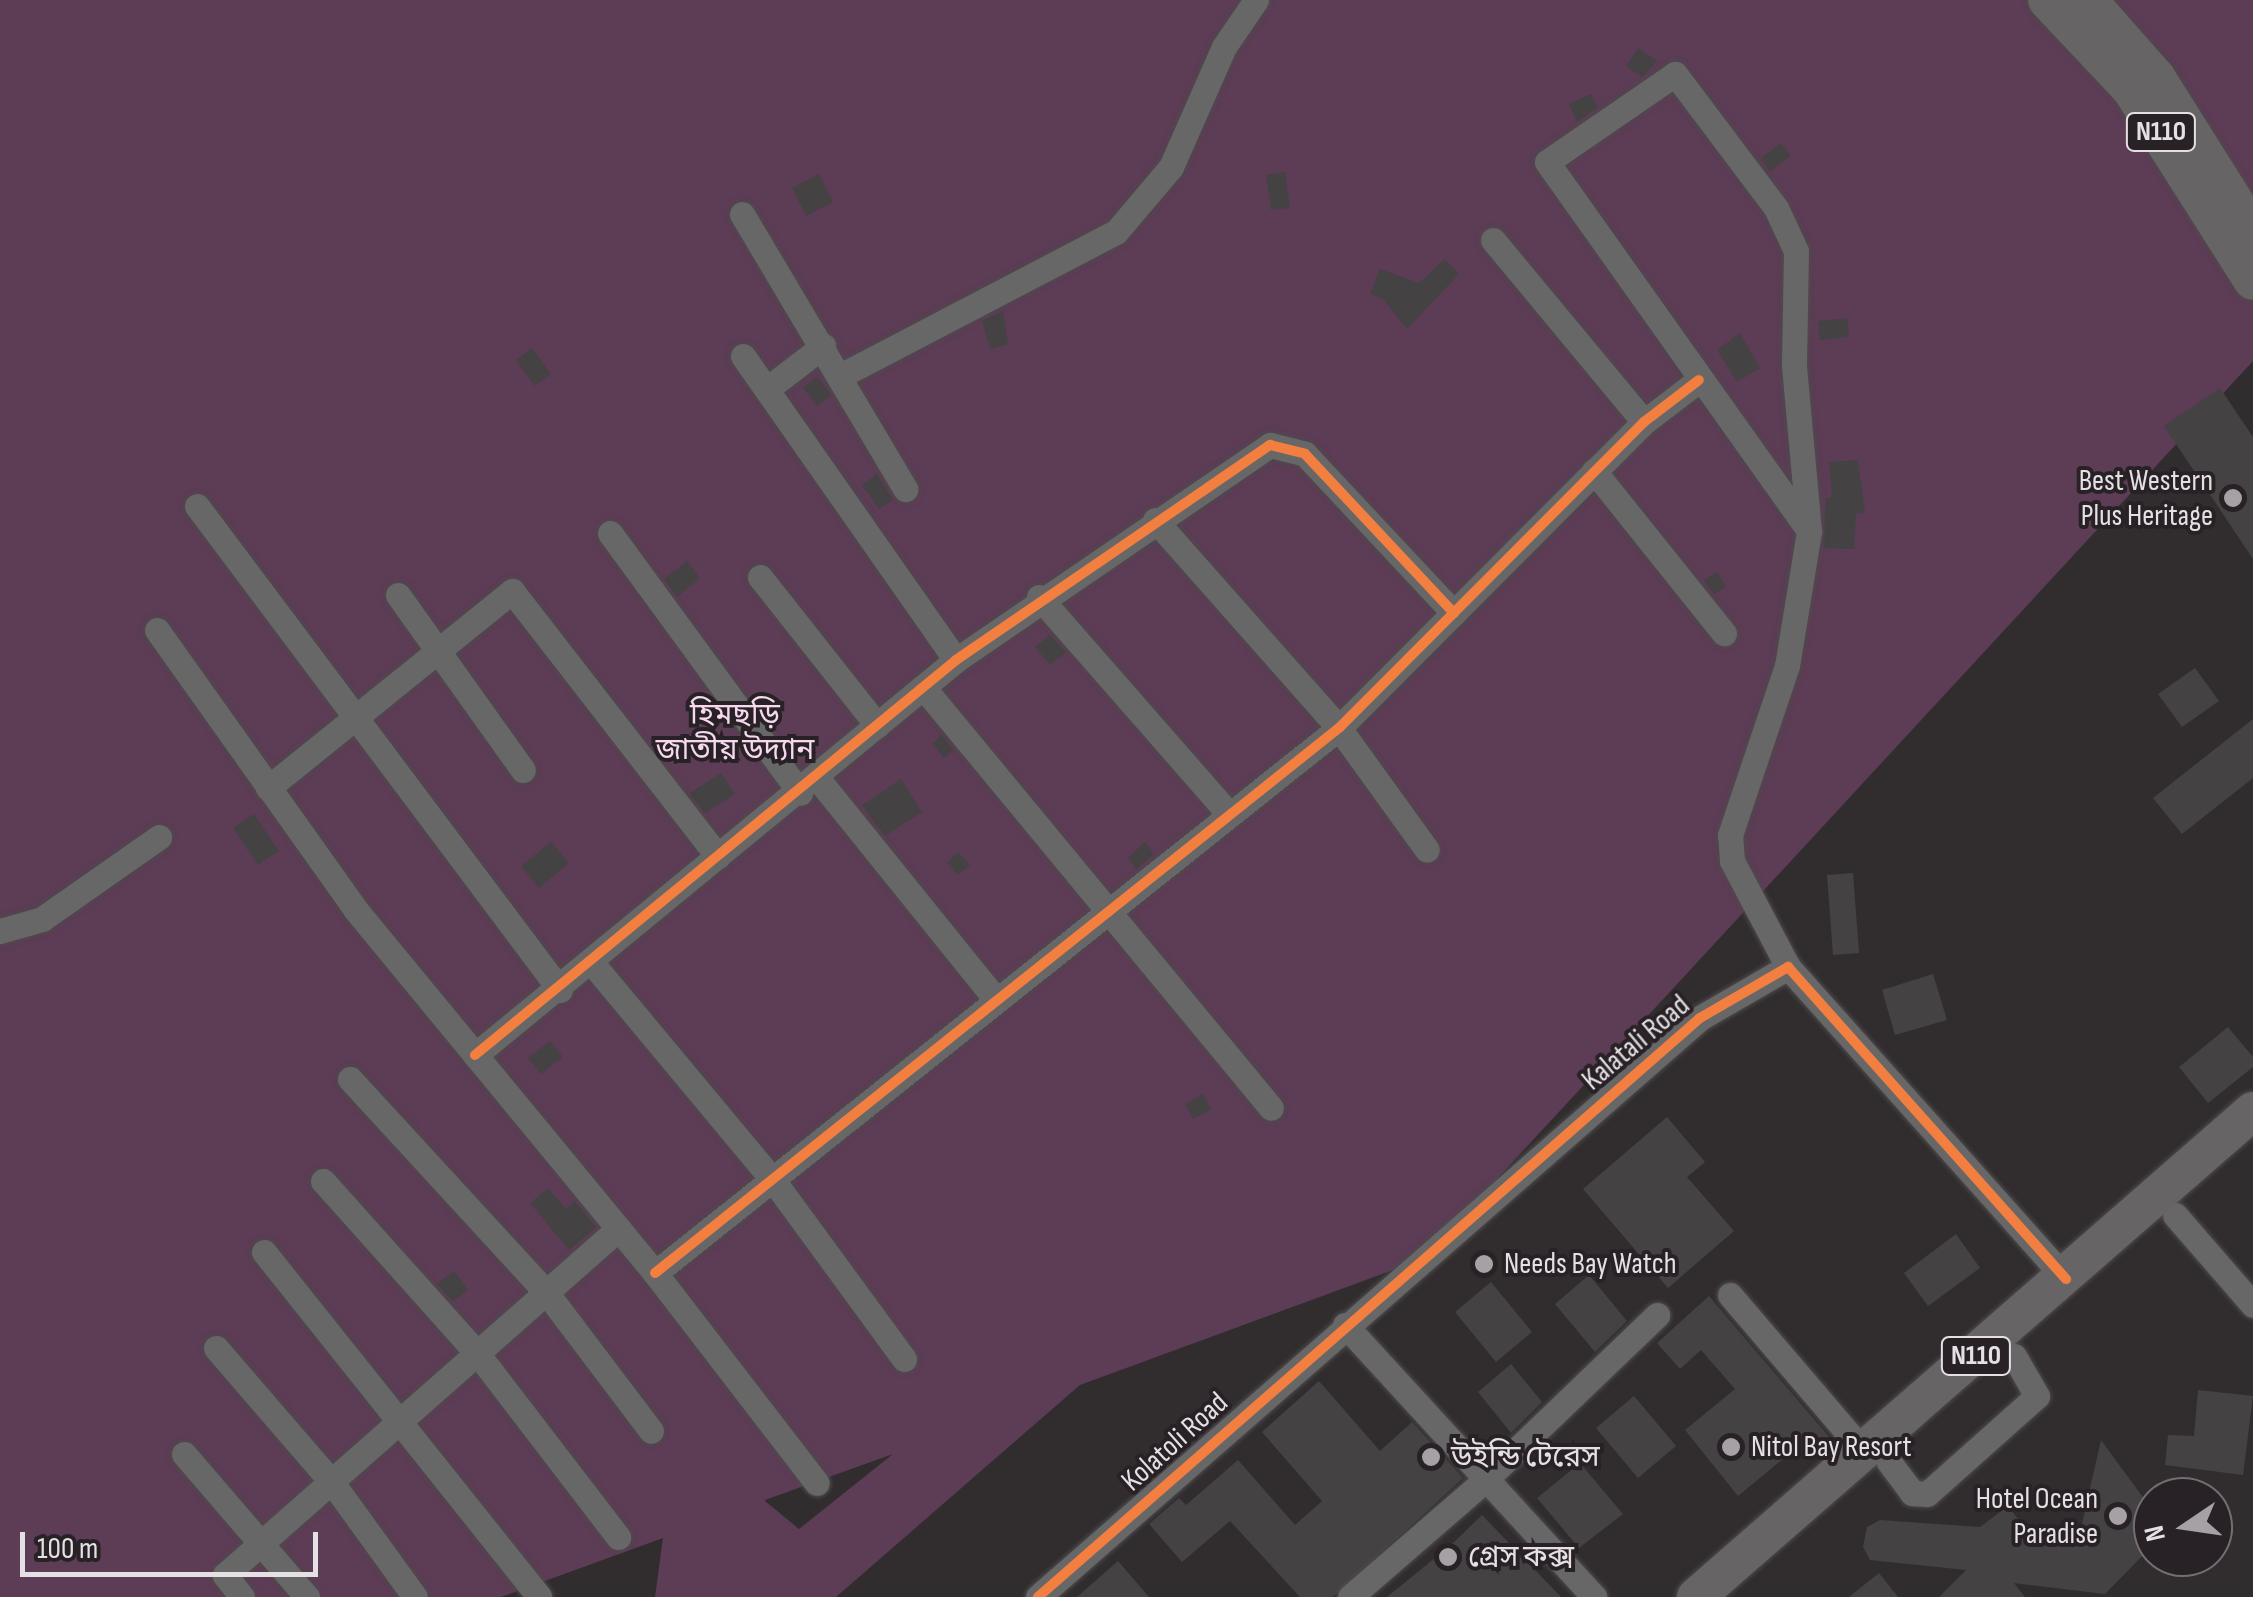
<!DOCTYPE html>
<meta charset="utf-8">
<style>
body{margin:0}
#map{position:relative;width:2253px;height:1597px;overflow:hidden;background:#312d2f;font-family:"Sofia Sans Condensed","Noto Sans Bengali",sans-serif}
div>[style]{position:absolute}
.green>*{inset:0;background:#5d3c55}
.building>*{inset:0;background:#454244}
.roads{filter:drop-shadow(0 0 2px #4d4a4c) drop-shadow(0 0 2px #4d4a4c)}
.minor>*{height:25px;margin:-12.5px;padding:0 12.5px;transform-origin:12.5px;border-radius:12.5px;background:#686768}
.highway>*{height:38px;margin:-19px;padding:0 19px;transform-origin:19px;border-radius:19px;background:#676465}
.cycleway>*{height:10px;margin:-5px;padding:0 5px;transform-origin:5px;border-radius:5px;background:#f27e40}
.dots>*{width:28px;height:28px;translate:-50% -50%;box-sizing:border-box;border:5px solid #282226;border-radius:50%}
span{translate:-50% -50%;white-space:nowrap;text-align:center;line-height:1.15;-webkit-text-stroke:8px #282226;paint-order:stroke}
.shield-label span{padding:2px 8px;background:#282226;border:2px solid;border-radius:8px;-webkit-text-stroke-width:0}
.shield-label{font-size:28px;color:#e4e0e3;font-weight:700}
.poi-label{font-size:30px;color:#e4e0e3}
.right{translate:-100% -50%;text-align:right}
.left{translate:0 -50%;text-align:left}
.park-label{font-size:30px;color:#f7d8ee}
.street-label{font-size:30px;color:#e4e0e3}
.north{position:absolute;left:2133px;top:1477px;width:100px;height:100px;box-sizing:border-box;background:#282226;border:2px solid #736e72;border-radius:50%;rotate:257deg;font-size:28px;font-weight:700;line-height:40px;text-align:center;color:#e4e0e3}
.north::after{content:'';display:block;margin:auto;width:35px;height:45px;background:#a5a1a4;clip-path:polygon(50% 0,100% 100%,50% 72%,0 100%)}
.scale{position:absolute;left:20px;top:1532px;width:298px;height:45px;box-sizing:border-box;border:5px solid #e4e0e3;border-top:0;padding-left:12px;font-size:30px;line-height:35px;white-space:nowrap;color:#e4e0e3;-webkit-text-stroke:8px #282226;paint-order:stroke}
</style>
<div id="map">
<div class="green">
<i style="clip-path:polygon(evenodd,0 0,2253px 0,2253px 361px,1423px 1259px,1080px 1385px,836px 1597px,655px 1597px,663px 1538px,501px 1597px,0 1597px,0 0,893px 1454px,799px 1529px,765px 1501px,765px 1500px,893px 1454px)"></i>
</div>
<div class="building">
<i style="clip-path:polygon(1638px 48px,1657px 61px,1642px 77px,1626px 66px)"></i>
<i style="clip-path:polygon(1591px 94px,1598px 107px,1577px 122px,1569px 104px)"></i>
<i style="clip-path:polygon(1781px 143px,1791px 156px,1770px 171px,1761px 158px)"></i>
<i style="clip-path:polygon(1285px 172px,1290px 208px,1271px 210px,1266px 175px)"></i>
<i style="clip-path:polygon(819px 174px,833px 202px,806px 216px,792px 188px)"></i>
<i style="clip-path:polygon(1445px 259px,1459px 274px,1407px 329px,1383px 299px,1370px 294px,1380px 269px,1419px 283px)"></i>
<i style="clip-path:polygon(1003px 312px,1008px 344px,990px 349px,982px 320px)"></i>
<i style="clip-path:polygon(1847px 318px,1849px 337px,1820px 340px,1818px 321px)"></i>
<i style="clip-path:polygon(1740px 333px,1760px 368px,1737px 382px,1717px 350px)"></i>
<i style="clip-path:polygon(532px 348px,551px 374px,535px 386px,516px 360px)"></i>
<i style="clip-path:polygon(817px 377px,831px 395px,817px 406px,803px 388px)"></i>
<i style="clip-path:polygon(2220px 388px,2253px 437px,2253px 559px,2164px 426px)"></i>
<i style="clip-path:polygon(1858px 460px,1865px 513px,1856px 514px,1854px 549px,1823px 548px,1826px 498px,1832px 497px,1829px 462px)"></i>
<i style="clip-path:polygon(877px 474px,893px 500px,879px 509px,862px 485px)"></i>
<i style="clip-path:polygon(687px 561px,700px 578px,677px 597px,664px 579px)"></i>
<i style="clip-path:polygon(1717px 572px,1726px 587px,1714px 594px,1704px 580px)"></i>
<i style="clip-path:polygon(1050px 635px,1066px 652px,1050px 665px,1035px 647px)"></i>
<i style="clip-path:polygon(2195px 668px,2219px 701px,2182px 727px,2158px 694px)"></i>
<i style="clip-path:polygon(2253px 719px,2253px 778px,2182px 834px,2153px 798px)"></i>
<i style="clip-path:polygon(942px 735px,954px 750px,944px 758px,932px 744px)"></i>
<i style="clip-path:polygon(721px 773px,735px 794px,705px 813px,689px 794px)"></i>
<i style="clip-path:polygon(901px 779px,922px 812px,885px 836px,862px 805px)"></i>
<i style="clip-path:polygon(254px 814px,279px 851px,258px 865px,233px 828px)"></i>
<i style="clip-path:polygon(551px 842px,569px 863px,539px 888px,521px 866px)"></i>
<i style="clip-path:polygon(1145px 842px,1154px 854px,1136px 869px,1128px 858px)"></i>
<i style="clip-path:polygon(958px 852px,970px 865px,958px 875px,947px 863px)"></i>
<i style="clip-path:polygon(1853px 873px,1859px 953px,1833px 955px,1827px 875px)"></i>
<i style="clip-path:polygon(1933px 974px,1947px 1020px,1895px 1035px,1882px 990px)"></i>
<i style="clip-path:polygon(2228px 1027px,2253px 1057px,2253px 1067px,2208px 1103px,2179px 1067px)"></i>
<i style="clip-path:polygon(550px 1041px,563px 1057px,541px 1074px,528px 1058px)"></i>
<i style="clip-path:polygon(1203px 1094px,1211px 1110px,1193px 1119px,1185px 1104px)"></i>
<i style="clip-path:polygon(1667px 1117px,1705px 1162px,1687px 1177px,1734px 1231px,1668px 1288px,1583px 1189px)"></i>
<i style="clip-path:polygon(548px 1188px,566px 1209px,575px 1201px,596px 1227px,569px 1250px,530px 1203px)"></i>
<i style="clip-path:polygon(1956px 1234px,1980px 1268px,1928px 1306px,1904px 1273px)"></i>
<i style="clip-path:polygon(454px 1271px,468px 1290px,453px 1302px,437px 1284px)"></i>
<i style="clip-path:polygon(1589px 1275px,1627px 1321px,1595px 1352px,1555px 1304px)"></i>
<i style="clip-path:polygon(1491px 1282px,1532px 1332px,1496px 1362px,1455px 1312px)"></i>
<i style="clip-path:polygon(1709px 1296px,1831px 1439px,1805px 1461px,1795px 1449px,1738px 1496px,1685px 1430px,1735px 1389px,1701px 1350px,1680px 1369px,1657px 1343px)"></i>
<i style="clip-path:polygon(1511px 1364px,1542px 1402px,1511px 1433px,1478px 1392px)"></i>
<i style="clip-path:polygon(1319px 1381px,1380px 1451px,1412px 1422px,1463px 1478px,1333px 1597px,1300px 1597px,1230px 1521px,1182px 1562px,1149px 1524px,1179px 1498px,1186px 1505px,1238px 1460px,1295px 1525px,1322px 1501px,1262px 1432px)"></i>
<i style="clip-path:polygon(2198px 1390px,2253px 1396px,2243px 1475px,2165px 1465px,2168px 1435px,2194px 1436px)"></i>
<i style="clip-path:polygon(1634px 1396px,1676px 1446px,1638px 1478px,1596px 1428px)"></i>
<i style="clip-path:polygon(2101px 1440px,2153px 1511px,2153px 1545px,2105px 1594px,2014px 1583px,2025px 1597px,1939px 1597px,1966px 1570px,1870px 1560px,1863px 1547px,1867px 1527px,1880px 1520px,1980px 1527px,2008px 1506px,2027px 1531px,2079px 1537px)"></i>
<i style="clip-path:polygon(1580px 1463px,1623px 1514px,1579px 1548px,1537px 1498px)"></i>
<i style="clip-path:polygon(1482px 1515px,1561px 1597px,1387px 1597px,1451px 1545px)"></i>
<i style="clip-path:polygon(1118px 1561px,1149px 1597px,1077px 1597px)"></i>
<i style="clip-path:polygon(1879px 1573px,1898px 1597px,1849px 1597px)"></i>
</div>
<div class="roads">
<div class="minor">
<i style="left:742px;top:214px;width:320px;rotate:59.3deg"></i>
<i style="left:1493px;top:240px;width:236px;rotate:50.3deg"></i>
<i style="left:743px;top:356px;width:371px;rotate:55deg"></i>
<i style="left:842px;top:375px;width:309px;rotate:-27.6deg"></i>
<i style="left:1116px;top:232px;width:85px;rotate:-49.8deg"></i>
<i style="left:1171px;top:167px;width:131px;rotate:-66.2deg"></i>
<i style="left:1224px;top:47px;width:57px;rotate:-55.8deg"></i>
<i style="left:767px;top:389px;width:71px;rotate:-37.5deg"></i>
<i style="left:1594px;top:471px;width:208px;rotate:51.3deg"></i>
<i style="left:197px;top:506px;width:605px;rotate:53.13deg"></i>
<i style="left:1155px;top:520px;width:278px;rotate:48.5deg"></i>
<i style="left:1339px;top:728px;width:150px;rotate:54.2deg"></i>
<i style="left:610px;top:533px;width:322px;rotate:53.8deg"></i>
<i style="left:760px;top:577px;width:189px;rotate:51.7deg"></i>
<i style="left:398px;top:595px;width:215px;rotate:54.5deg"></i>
<i style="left:1039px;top:597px;width:286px;rotate:48.8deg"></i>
<i style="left:157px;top:630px;width:342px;rotate:54.6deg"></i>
<i style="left:355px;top:909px;width:472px;rotate:50.5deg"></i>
<i style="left:655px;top:1273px;width:265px;rotate:52.4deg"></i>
<i style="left:923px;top:687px;width:546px;rotate:50.42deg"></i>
<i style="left:818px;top:779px;width:282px;rotate:51.1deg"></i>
<i style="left:268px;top:788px;width:314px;rotate:-38.9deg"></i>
<i style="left:512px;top:591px;width:336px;rotate:52.2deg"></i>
<i style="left:0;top:931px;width:44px;rotate:-15.9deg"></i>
<i style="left:42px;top:919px;width:143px;rotate:-35deg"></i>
<i style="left:592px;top:963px;width:283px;rotate:50.2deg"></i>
<i style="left:773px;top:1180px;width:222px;rotate:53.8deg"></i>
<i style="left:1788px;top:967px;width:120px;rotate:-117.8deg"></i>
<i style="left:1732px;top:861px;width:26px;rotate:-94deg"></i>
<i style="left:1730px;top:835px;width:178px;rotate:-71.4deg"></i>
<i style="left:1787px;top:666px;width:137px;rotate:-80.7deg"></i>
<i style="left:1809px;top:531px;width:167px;rotate:-95.2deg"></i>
<i style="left:1794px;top:365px;width:114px;rotate:-89deg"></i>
<i style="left:1796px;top:251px;width:47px;rotate:-114.9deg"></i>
<i style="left:1776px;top:208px;width:168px;rotate:-127deg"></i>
<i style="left:1675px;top:74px;width:155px;rotate:145.5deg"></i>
<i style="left:1547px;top:162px;width:453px;rotate:54.6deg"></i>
<i style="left:475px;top:1055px;width:622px;rotate:-39.39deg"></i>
<i style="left:956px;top:660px;width:381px;rotate:-34.4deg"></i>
<i style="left:1270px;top:445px;width:36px;rotate:14deg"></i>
<i style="left:1305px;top:454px;width:218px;rotate:46.9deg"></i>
<i style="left:350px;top:1079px;width:289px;rotate:47.4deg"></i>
<i style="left:546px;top:1292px;width:174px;rotate:52.9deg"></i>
<i style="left:323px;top:1181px;width:231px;rotate:48.2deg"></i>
<i style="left:477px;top:1353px;width:232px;rotate:52.5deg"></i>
<i style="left:2175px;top:1215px;width:119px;rotate:49.1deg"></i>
<i style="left:264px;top:1252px;width:441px;rotate:51.4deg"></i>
<i style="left:655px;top:1273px;width:875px;rotate:-38.55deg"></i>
<i style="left:1339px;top:728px;width:432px;rotate:-45.1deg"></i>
<i style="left:1644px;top:422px;width:69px;rotate:-37.4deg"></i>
<i style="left:1730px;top:1295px;width:206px;rotate:49.5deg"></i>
<i style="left:1345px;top:1325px;width:369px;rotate:47.5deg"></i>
<i style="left:216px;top:1348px;width:176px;rotate:49.2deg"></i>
<i style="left:331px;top:1481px;width:143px;rotate:54.1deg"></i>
<i style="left:184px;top:1454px;width:189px;rotate:49.3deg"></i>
<i style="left:1889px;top:1462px;width:39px;rotate:53deg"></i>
<i style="left:1912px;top:1493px;width:15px;rotate:4deg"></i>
<i style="left:1927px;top:1494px;width:147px;rotate:-41.7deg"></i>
<i style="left:2037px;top:1396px;width:46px;rotate:-119.9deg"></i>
<i style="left:242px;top:1597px;width:28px;rotate:-128deg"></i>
<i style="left:225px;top:1575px;width:524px;rotate:-41.36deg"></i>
<i style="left:1038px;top:1597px;width:879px;rotate:-41.17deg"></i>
<i style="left:1700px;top:1018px;width:102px;rotate:-30.1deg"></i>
<i style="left:1788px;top:967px;width:418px;rotate:48.3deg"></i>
<i style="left:1350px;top:1597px;width:177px;rotate:-40.9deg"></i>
<i style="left:1484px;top:1481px;width:240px;rotate:-43.8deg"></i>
</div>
<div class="highway">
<i style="left:2047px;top:0;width:122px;rotate:46.7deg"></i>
<i style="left:2131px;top:89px;width:227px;rotate:57.6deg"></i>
<i style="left:2088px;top:0;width:103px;rotate:48.6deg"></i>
<i style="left:2156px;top:77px;width:182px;rotate:57.8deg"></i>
<i style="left:1696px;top:1597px;width:739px;rotate:-41.11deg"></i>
</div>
</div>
<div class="cycleway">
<i style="left:475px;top:1055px;width:622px;rotate:-39.39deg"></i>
<i style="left:956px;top:660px;width:381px;rotate:-34.4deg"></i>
<i style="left:1270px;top:445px;width:36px;rotate:14deg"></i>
<i style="left:1305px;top:454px;width:218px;rotate:46.9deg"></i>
<i style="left:655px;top:1273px;width:875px;rotate:-38.55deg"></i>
<i style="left:1339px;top:728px;width:432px;rotate:-45.1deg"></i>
<i style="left:1644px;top:422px;width:69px;rotate:-37.4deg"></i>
<i style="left:1038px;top:1597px;width:879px;rotate:-41.17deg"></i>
<i style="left:1700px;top:1018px;width:102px;rotate:-30.1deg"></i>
<i style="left:1788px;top:967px;width:418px;rotate:48.3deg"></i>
</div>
<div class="dots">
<i style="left:2233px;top:498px;background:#a5a1a4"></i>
<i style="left:1484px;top:1264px;background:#a5a1a4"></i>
<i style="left:1731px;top:1447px;background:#a5a1a4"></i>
<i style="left:1431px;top:1457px;background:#a5a1a4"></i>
<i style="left:2118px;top:1516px;background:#a5a1a4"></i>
<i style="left:1448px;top:1557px;background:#a5a1a4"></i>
</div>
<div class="shield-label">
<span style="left:2161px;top:132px">N110</span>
<span style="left:1976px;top:1356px">N110</span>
</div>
<div class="poi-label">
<span class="right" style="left:2213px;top:498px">Best Western<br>Plus Heritage</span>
<span class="left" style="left:1504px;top:1264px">Needs Bay Watch</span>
<span class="left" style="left:1751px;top:1447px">Nitol Bay Resort</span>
<span class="left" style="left:1451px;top:1457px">উইন্ডি টেরেস</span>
<span class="right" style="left:2098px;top:1516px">Hotel Ocean<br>Paradise</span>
<span class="left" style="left:1468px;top:1557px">গ্রেস কক্স</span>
</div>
<div class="park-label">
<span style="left:735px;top:732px">হিমছড়ি<br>জাতীয় উদ্যান</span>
</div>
<div class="street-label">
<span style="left:1636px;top:1043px;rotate:-40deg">Kalatali Road</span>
<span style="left:1175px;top:1442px;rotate:-42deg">Kolatoli Road</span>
</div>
<div class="north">N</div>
<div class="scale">100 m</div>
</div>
